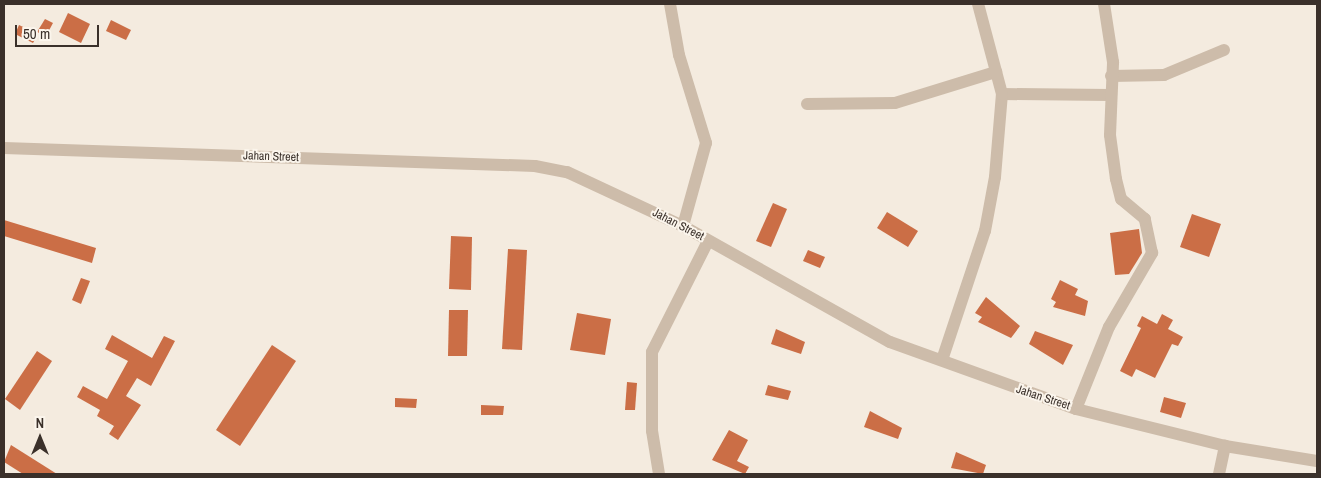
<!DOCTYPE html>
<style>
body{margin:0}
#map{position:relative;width:1321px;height:478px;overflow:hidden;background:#f4ebdf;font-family:"Archivo Narrow",sans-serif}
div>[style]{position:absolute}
.building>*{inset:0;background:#cb6e46}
.street>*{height:12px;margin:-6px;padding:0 6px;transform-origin:6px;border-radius:6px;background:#cdbcaa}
span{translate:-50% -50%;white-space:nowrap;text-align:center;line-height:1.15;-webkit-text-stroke:4px #fbf5ec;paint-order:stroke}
.street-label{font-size:12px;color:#3a302a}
.frame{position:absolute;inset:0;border:5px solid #3a302a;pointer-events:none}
.north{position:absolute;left:15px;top:413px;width:50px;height:50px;-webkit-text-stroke:4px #fbf5ec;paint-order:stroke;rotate:0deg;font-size:14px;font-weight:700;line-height:20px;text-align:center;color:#3a302a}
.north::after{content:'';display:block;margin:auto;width:18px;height:22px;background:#3a302a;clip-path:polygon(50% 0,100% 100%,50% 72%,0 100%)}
.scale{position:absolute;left:15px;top:25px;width:84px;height:22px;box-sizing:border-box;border:2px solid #3a302a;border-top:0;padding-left:6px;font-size:15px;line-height:18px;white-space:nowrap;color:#3a302a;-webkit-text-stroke:4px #fbf5ec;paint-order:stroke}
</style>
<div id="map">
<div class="building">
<i style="clip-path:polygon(68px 13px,90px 24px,81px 43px,59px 32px)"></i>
<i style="clip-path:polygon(45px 19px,53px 23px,46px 36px,37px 32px)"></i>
<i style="clip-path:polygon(111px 20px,131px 30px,126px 40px,106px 31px)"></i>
<i style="clip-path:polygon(19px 25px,38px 34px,33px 43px,15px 34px)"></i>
<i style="clip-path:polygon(773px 203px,787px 209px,771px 247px,756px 241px)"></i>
<i style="clip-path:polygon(887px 212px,918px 231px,908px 247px,877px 228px)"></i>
<i style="clip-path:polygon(1192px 214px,1221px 224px,1209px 257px,1180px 247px)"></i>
<i style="clip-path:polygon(4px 220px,96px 248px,92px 263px,4px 236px)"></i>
<i style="clip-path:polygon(1139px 229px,1142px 253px,1129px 274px,1115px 275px,1110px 233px)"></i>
<i style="clip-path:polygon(451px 236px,472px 237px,471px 290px,449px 289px)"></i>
<i style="clip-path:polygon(508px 249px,527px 250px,522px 350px,502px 349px)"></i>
<i style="clip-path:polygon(808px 250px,825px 257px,820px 268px,803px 261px)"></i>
<i style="clip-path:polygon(81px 278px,90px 281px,81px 304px,72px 300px)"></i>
<i style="clip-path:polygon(1060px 280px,1078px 289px,1075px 295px,1088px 301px,1085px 316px,1053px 307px,1056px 302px,1051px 299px)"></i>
<i style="clip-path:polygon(986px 297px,1020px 326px,1011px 338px,978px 322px,982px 317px,975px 313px)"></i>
<i style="clip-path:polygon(449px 310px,468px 310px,467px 356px,448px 356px)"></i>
<i style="clip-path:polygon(577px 313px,611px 319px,605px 355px,570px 350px)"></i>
<i style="clip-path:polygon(1162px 314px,1173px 320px,1168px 329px,1183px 337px,1178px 346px,1172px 344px,1155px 378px,1136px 369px,1132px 377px,1120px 371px,1141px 328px,1137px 326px,1142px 316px,1157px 324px)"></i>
<i style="clip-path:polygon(776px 329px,805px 342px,801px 354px,771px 344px)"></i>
<i style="clip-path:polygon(1035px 331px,1073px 345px,1063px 365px,1029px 344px)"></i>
<i style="clip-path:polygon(112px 335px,152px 358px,164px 336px,175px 341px,151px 386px,137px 378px,126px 396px,141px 405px,118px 440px,109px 434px,114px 426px,97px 416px,100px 410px,77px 397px,83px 386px,107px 399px,128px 361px,105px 349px)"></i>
<i style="clip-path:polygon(272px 345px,296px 361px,240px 446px,216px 430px)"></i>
<i style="clip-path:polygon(37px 351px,52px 361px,20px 410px,5px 399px)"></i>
<i style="clip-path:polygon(627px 382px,637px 383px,635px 410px,625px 410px)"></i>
<i style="clip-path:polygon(768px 385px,791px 391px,788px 400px,765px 395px)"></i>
<i style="clip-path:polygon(1164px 397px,1186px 403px,1181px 418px,1160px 412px)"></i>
<i style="clip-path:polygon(395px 398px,417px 399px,416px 408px,395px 407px)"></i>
<i style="clip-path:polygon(481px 405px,504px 406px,503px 415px,481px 415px)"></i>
<i style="clip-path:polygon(870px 411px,902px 428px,898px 439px,864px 427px)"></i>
<i style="clip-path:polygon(729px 430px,748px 440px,737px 461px,749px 467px,745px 474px,712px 460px)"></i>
<i style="clip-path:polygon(11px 445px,57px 474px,23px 474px,4px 462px)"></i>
<i style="clip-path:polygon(956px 452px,986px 465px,983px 474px,951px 468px)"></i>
</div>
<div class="street">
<i style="left:670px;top:4px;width:52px;rotate:80deg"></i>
<i style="left:679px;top:55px;width:92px;rotate:72.9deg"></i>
<i style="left:706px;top:143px;width:86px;rotate:105.5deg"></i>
<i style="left:1111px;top:76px;width:53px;rotate:-1.1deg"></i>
<i style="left:1164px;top:75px;width:65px;rotate:-22.6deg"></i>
<i style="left:1002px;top:94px;width:108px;rotate:0.5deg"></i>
<i style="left:807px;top:104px;width:88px;rotate:-0.7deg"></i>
<i style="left:895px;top:103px;width:106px;rotate:-17.1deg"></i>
<i style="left:4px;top:148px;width:531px;rotate:1.94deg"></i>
<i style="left:535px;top:166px;width:33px;rotate:11deg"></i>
<i style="left:567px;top:172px;width:128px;rotate:25deg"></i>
<i style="left:683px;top:226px;width:237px;rotate:29.3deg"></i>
<i style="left:890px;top:342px;width:198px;rotate:19.8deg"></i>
<i style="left:1076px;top:409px;width:154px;rotate:13.9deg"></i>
<i style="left:1225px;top:446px;width:93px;rotate:9.3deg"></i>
<i style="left:942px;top:360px;width:136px;rotate:-71.6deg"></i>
<i style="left:985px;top:231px;width:55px;rotate:-79.5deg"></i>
<i style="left:995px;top:177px;width:83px;rotate:-85.2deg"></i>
<i style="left:1002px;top:94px;width:93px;rotate:-104.9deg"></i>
<i style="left:1076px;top:409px;width:88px;rotate:-68.1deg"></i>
<i style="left:1109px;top:327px;width:86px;rotate:-59.8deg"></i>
<i style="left:1152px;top:253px;width:35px;rotate:-102deg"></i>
<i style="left:1145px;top:219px;width:31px;rotate:-140deg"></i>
<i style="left:1121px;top:199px;width:21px;rotate:-104deg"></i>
<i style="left:1116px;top:179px;width:44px;rotate:-97.8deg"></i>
<i style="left:1110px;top:135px;width:73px;rotate:-87.6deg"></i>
<i style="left:1113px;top:62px;width:59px;rotate:-98.8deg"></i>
<i style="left:659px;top:474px;width:44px;rotate:-99.2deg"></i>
<i style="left:652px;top:431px;width:79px;rotate:-90deg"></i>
<i style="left:652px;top:352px;width:124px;rotate:-63.2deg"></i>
<i style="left:1219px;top:474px;width:29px;rotate:-78deg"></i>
</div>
<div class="street-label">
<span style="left:271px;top:157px;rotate:2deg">Jahan Street</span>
<span style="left:678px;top:225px;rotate:27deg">Jahan Street</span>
<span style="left:1043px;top:398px;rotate:18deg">Jahan Street</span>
</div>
<div class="frame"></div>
<div class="north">N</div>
<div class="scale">50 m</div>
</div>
